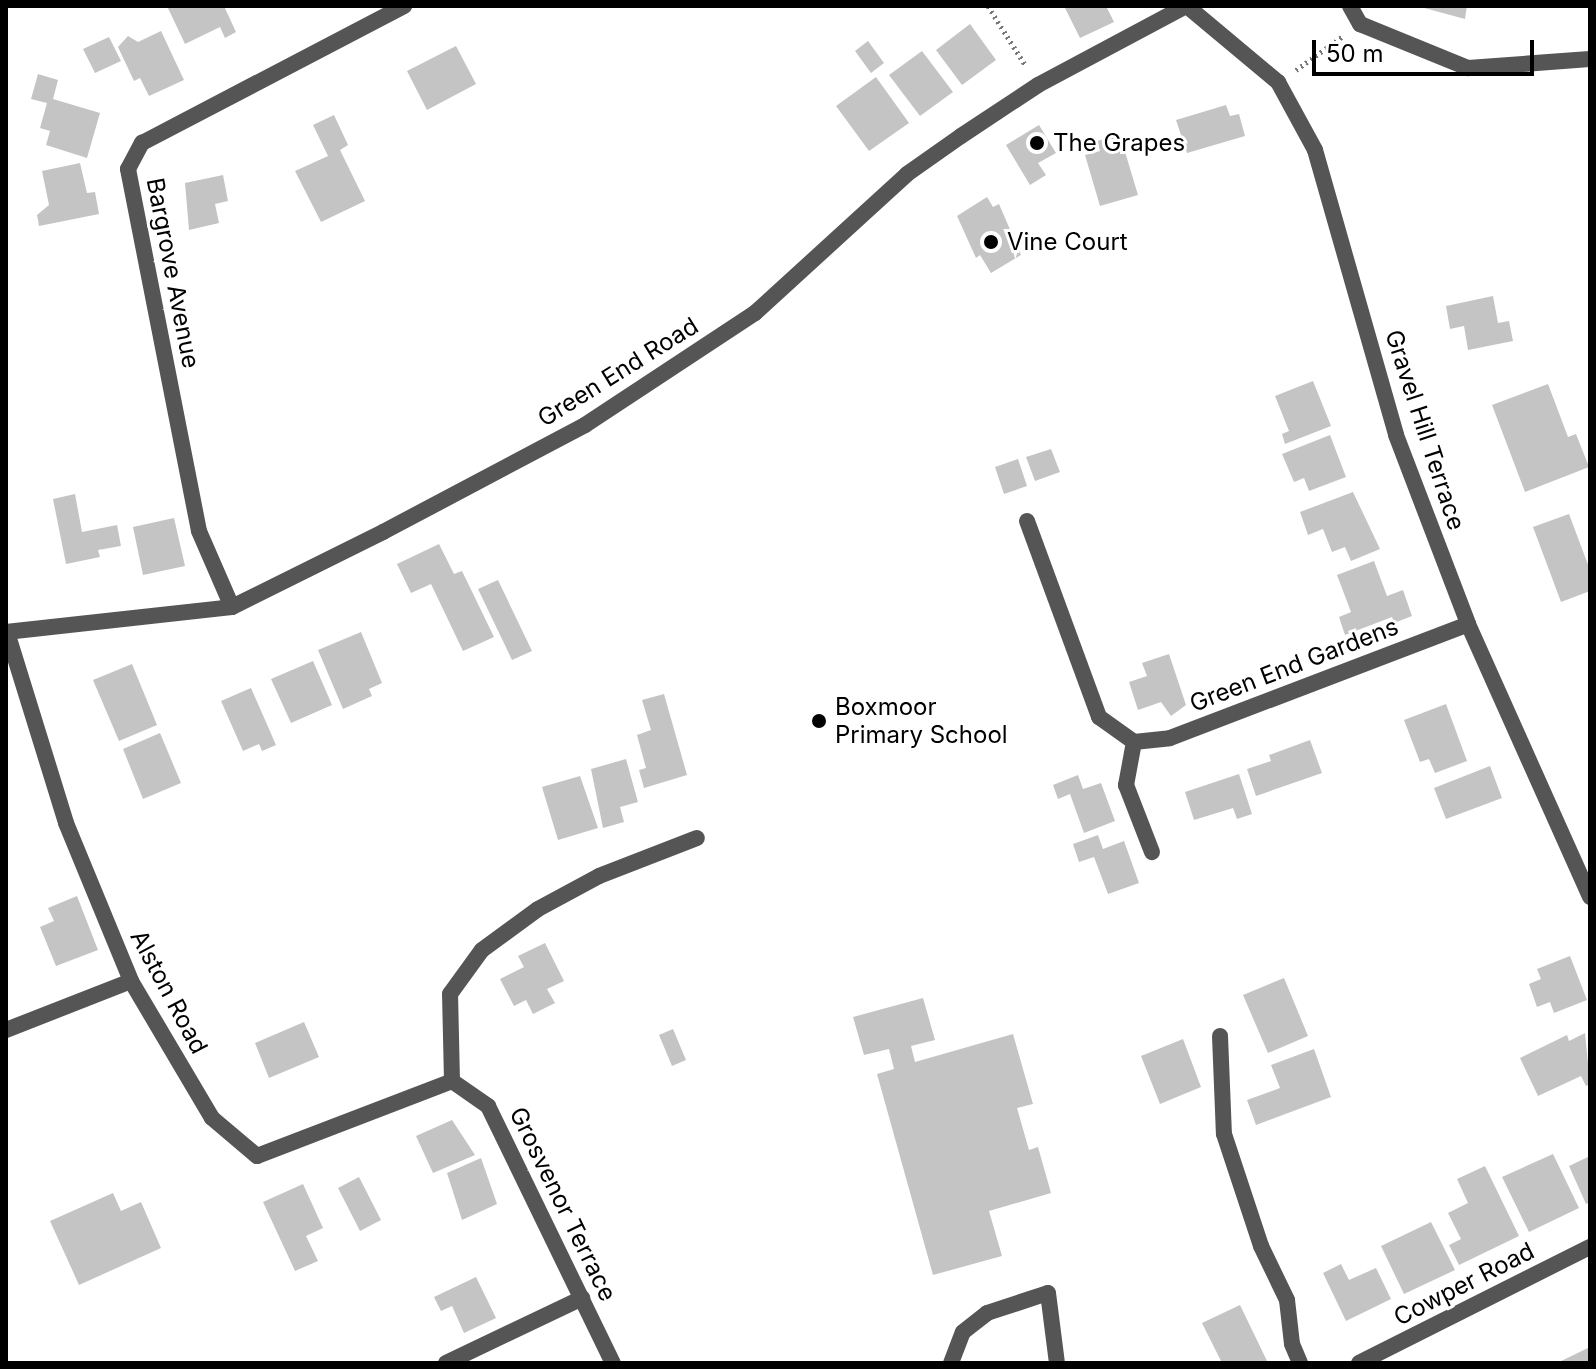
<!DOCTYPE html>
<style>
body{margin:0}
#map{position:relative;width:1596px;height:1369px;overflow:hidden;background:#fff;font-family:Inter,sans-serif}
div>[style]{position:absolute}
.building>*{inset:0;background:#c4c4c4}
.path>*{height:5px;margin-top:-2.5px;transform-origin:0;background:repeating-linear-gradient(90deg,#777 0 2px,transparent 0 6px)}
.lane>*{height:16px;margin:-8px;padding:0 8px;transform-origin:8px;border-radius:8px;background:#555}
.street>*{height:16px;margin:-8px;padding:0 8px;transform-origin:8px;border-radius:8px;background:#555}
.dots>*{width:22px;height:22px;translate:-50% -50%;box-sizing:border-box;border:4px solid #fff;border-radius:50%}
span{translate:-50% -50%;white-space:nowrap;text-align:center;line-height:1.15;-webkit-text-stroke:6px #fff;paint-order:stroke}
.poi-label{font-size:24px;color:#000}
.left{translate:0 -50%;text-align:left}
.street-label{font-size:24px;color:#000}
.frame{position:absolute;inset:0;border:8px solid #000;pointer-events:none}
.scale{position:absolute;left:1312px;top:40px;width:222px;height:36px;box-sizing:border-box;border:4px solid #000;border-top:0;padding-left:10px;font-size:24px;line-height:28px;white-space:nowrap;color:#000;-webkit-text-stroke:6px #fff;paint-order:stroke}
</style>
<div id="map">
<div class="building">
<i style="clip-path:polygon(167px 6px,224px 6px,236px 32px,225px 38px,220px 27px,185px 44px)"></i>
<i style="clip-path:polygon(1064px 6px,1106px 6px,1114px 22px,1080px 38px)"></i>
<i style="clip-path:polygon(1417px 6px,1467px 6px,1465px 19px)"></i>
<i style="clip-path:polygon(970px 24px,996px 60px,962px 85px,936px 50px)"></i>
<i style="clip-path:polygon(161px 31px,184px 80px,149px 96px,140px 78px,134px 81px,118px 47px,128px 36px,138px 42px)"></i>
<i style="clip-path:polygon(109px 37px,121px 61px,95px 73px,83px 49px)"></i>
<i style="clip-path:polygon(868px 41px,884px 63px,871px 73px,855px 51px)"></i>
<i style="clip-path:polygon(456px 46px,476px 84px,427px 110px,407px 71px)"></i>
<i style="clip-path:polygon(922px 51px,953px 92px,920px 116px,889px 75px)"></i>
<i style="clip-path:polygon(38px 74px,58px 80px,53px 99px,100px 113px,87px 158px,46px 145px,50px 131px,40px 128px,47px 103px,31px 99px)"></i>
<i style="clip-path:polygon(876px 77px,909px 123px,869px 151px,836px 106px)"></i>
<i style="clip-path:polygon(1226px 105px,1230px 116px,1239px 114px,1245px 136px,1187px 153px,1176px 120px)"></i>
<i style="clip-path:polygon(334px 115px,348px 145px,340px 150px,365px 201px,321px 222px,295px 171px,328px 156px,313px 125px)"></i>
<i style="clip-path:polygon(1039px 125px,1056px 153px,1038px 163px,1046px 175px,1030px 185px,1006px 145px)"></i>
<i style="clip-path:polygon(1120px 135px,1138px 195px,1100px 206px,1085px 155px,1100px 151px,1097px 141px)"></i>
<i style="clip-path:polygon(80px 163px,87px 193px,95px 192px,99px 214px,39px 226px,37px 215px,49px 205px,42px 171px)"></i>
<i style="clip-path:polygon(223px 175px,228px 201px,215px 204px,219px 223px,189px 230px,185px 183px)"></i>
<i style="clip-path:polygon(987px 197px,993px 207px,999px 204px,1021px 255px,991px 273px,980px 255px,976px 258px,957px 216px)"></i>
<i style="clip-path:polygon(1493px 296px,1498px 323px,1509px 321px,1513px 341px,1468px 350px,1464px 326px,1450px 329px,1446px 306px)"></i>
<i style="clip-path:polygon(1313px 381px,1331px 426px,1285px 444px,1282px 434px,1289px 431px,1275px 396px)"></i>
<i style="clip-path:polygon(1548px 384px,1568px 437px,1576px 434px,1589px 467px,1525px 492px,1492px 405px)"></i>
<i style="clip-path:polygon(1330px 435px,1346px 477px,1309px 491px,1304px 478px,1294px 482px,1282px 454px)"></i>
<i style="clip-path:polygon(1051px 449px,1060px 472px,1035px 481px,1026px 457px)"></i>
<i style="clip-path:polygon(1018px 459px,1027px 486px,1004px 494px,995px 467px)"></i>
<i style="clip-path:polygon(1353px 492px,1380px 549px,1351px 561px,1345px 547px,1332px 552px,1323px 529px,1308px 535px,1300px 512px)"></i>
<i style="clip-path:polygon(75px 494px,82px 532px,117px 525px,121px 546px,98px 550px,100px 557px,66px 564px,53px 499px)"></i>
<i style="clip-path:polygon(1569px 514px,1590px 570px,1590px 591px,1561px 602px,1533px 527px)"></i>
<i style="clip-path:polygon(174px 518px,185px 566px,143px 575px,133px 527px)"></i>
<i style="clip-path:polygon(439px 544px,454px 574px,462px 571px,494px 637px,463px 651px,431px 584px,411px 593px,397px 564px)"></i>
<i style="clip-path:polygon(1374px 561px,1387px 596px,1403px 590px,1412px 616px,1394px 623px,1392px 617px,1345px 635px,1339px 617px,1351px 612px,1337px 575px)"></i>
<i style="clip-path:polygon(498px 580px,532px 651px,512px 660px,478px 589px)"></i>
<i style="clip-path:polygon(361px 632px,382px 683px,369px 689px,372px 696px,343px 709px,318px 650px)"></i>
<i style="clip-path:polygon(1169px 654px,1186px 705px,1171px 716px,1161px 702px,1138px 710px,1129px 682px,1147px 676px,1142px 663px)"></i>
<i style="clip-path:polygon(313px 661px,332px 705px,291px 723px,271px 679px)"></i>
<i style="clip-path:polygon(132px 664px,157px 725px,119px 741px,93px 680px)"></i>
<i style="clip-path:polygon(251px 688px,276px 745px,262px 751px,259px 744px,243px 751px,221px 701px)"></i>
<i style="clip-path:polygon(664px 694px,687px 775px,644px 788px,639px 770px,646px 768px,637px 735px,651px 730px,642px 700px)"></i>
<i style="clip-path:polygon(1446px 704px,1467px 761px,1435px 773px,1429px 759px,1420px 762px,1404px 720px)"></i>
<i style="clip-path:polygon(160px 733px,181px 783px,143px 799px,123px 749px)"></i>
<i style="clip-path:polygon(1310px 740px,1322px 773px,1256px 796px,1247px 769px,1271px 761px,1269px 755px)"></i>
<i style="clip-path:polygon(626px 759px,638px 802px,620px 807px,624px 822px,603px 828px,591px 769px)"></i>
<i style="clip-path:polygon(1490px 766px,1502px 798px,1446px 819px,1434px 788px)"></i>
<i style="clip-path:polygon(1239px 774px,1252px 814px,1237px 819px,1233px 808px,1194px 820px,1185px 792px)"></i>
<i style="clip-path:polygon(1078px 775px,1083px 789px,1101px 783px,1115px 821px,1084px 833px,1070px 794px,1058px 799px,1053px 785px)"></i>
<i style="clip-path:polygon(580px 776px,598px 828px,558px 840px,542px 787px)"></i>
<i style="clip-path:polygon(1098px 835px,1103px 849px,1124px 841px,1139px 883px,1108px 894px,1094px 857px,1079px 862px,1073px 844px)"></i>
<i style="clip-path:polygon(77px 896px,98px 950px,56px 966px,40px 927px,54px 921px,48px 908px)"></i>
<i style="clip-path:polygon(545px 943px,564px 981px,547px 989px,555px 1003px,533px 1014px,526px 1000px,514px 1006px,500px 979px,524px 967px,518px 956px)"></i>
<i style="clip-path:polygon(1570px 956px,1587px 1000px,1554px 1013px,1550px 1002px,1537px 1007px,1529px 984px,1541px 979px,1537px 969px)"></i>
<i style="clip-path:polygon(1284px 978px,1308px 1036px,1268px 1053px,1243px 995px)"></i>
<i style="clip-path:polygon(923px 998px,935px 1040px,911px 1046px,915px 1062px,1013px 1034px,1033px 1104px,1017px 1108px,1029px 1150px,1038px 1147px,1051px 1193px,989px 1211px,1002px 1256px,933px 1275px,877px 1074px,894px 1069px,889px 1049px,864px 1055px,853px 1017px)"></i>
<i style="clip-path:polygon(304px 1022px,319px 1057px,269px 1078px,255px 1043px)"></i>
<i style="clip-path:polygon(673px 1029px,686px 1060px,672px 1066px,659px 1035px)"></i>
<i style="clip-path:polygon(1585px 1033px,1590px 1084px,1586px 1086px,1581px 1076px,1538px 1096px,1520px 1058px,1567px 1035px,1569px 1041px)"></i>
<i style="clip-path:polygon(1183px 1039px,1201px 1087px,1160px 1104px,1141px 1056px)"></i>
<i style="clip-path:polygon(1314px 1049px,1331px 1097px,1256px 1125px,1247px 1100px,1280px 1088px,1271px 1065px)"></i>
<i style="clip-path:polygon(452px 1120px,475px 1155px,433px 1173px,416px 1136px)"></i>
<i style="clip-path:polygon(1553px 1154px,1579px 1208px,1529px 1232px,1502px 1177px)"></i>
<i style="clip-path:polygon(1590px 1156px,1590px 1202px,1586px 1204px,1569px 1166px)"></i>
<i style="clip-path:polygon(481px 1158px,497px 1204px,462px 1220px,447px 1173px)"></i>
<i style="clip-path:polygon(1485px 1166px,1519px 1236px,1459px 1265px,1449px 1245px,1461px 1239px,1448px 1213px,1468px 1203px,1457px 1179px)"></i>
<i style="clip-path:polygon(359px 1177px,381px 1220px,360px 1231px,338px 1188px)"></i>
<i style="clip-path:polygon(303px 1184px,323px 1228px,306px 1236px,318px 1261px,295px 1271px,263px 1202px)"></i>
<i style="clip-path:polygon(113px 1193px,121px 1211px,141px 1202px,161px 1248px,79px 1285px,50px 1221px)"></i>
<i style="clip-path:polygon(1431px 1222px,1455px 1270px,1404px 1294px,1381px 1246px)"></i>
<i style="clip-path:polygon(1341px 1264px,1349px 1280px,1376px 1268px,1391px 1299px,1346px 1321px,1323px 1273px)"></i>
<i style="clip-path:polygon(476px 1277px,496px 1318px,464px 1333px,452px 1306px,441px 1311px,434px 1297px)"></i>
<i style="clip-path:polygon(1240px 1305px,1268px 1363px,1222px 1363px,1202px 1323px)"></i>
<i style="clip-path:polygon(1590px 1347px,1590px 1363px,1557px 1363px)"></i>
</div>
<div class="path">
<i style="left:988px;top:6px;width:71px;rotate:57.7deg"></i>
<i style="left:1296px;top:70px;width:58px;rotate:-35.9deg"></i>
</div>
<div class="lane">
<i style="left:1220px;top:1036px;width:98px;rotate:87.7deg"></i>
<i style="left:1224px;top:1134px;width:118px;rotate:71.7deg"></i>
<i style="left:1261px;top:1246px;width:60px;rotate:64.3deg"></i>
<i style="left:951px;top:1363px;width:33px;rotate:-69deg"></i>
<i style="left:963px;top:1332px;width:31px;rotate:-38deg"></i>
<i style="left:987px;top:1313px;width:64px;rotate:-18.2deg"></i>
<i style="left:1048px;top:1293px;width:71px;rotate:82.7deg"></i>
</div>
<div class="street">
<i style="left:1187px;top:6px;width:119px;rotate:39.9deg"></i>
<i style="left:1278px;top:82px;width:77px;rotate:61.4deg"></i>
<i style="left:1315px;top:150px;width:296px;rotate:74.1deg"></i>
<i style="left:1396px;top:435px;width:202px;rotate:69.1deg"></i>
<i style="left:1468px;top:624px;width:299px;rotate:65.9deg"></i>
<i style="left:1350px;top:6px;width:21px;rotate:61deg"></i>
<i style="left:1360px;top:24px;width:117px;rotate:22.2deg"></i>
<i style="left:1468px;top:68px;width:122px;rotate:-4.2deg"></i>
<i style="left:1027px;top:521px;width:209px;rotate:69.8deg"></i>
<i style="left:1099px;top:717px;width:43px;rotate:35.5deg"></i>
<i style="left:1134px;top:742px;width:36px;rotate:-6deg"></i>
<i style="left:1170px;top:738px;width:319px;rotate:-20.9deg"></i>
<i style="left:232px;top:607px;width:83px;rotate:-113.5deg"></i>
<i style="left:199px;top:531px;width:369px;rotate:-101.1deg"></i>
<i style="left:128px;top:169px;width:30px;rotate:-62deg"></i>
<i style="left:142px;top:143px;width:296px;rotate:-27.6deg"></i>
<i style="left:6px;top:632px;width:227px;rotate:-6.3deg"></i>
<i style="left:232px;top:607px;width:169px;rotate:-26.4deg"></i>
<i style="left:383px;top:532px;width:229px;rotate:-27.9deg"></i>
<i style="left:585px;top:425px;width:204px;rotate:-33.4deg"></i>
<i style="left:755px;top:313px;width:206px;rotate:-42.4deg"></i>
<i style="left:907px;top:174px;width:66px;rotate:-35.1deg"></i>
<i style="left:961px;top:136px;width:92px;rotate:-33.5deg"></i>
<i style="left:1038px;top:85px;width:168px;rotate:-28.1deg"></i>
<i style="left:7px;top:632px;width:200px;rotate:72.8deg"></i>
<i style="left:66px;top:823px;width:171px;rotate:67.6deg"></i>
<i style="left:131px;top:981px;width:159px;rotate:59.4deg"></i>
<i style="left:212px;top:1118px;width:59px;rotate:40.2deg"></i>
<i style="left:257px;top:1156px;width:209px;rotate:-21deg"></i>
<i style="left:1134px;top:742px;width:44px;rotate:100.5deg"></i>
<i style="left:1126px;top:785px;width:72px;rotate:68.8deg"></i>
<i style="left:6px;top:1030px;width:134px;rotate:-21.4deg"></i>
<i style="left:452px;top:1081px;width:87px;rotate:-91.3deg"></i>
<i style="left:450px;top:994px;width:54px;rotate:-54deg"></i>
<i style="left:482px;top:950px;width:69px;rotate:-36.2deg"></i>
<i style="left:538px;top:909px;width:69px;rotate:-28.4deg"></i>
<i style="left:599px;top:876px;width:105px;rotate:-21.2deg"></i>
<i style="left:452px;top:1081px;width:44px;rotate:34.8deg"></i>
<i style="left:488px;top:1106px;width:286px;rotate:64.1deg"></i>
<i style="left:1287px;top:1300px;width:44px;rotate:83.5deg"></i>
<i style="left:1292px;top:1344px;width:21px;rotate:67deg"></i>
<i style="left:446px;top:1363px;width:151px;rotate:-25.5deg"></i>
<i style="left:1359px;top:1363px;width:258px;rotate:-26.7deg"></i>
</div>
<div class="dots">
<i style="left:1037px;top:143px;background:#000"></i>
<i style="left:991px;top:242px;background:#000"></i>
<i style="left:819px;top:721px;background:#000"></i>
</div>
<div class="poi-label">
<span class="left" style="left:1053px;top:143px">The Grapes</span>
<span class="left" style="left:1007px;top:242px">Vine Court</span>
<span class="left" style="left:835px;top:721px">Boxmoor<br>Primary School</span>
</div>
<div class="street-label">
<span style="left:173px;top:273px;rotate:79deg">Bargrove Avenue</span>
<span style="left:618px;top:372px;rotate:-32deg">Green End Road</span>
<span style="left:1425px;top:430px;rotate:72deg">Gravel Hill Terrace</span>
<span style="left:1294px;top:665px;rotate:-21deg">Green End Gardens</span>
<span style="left:169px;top:992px;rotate:62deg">Alston Road</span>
<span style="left:563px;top:1204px;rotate:64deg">Grosvenor Terrace</span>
<span style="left:1464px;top:1284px;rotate:-27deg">Cowper Road</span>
</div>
<div class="frame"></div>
<div class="scale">50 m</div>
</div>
